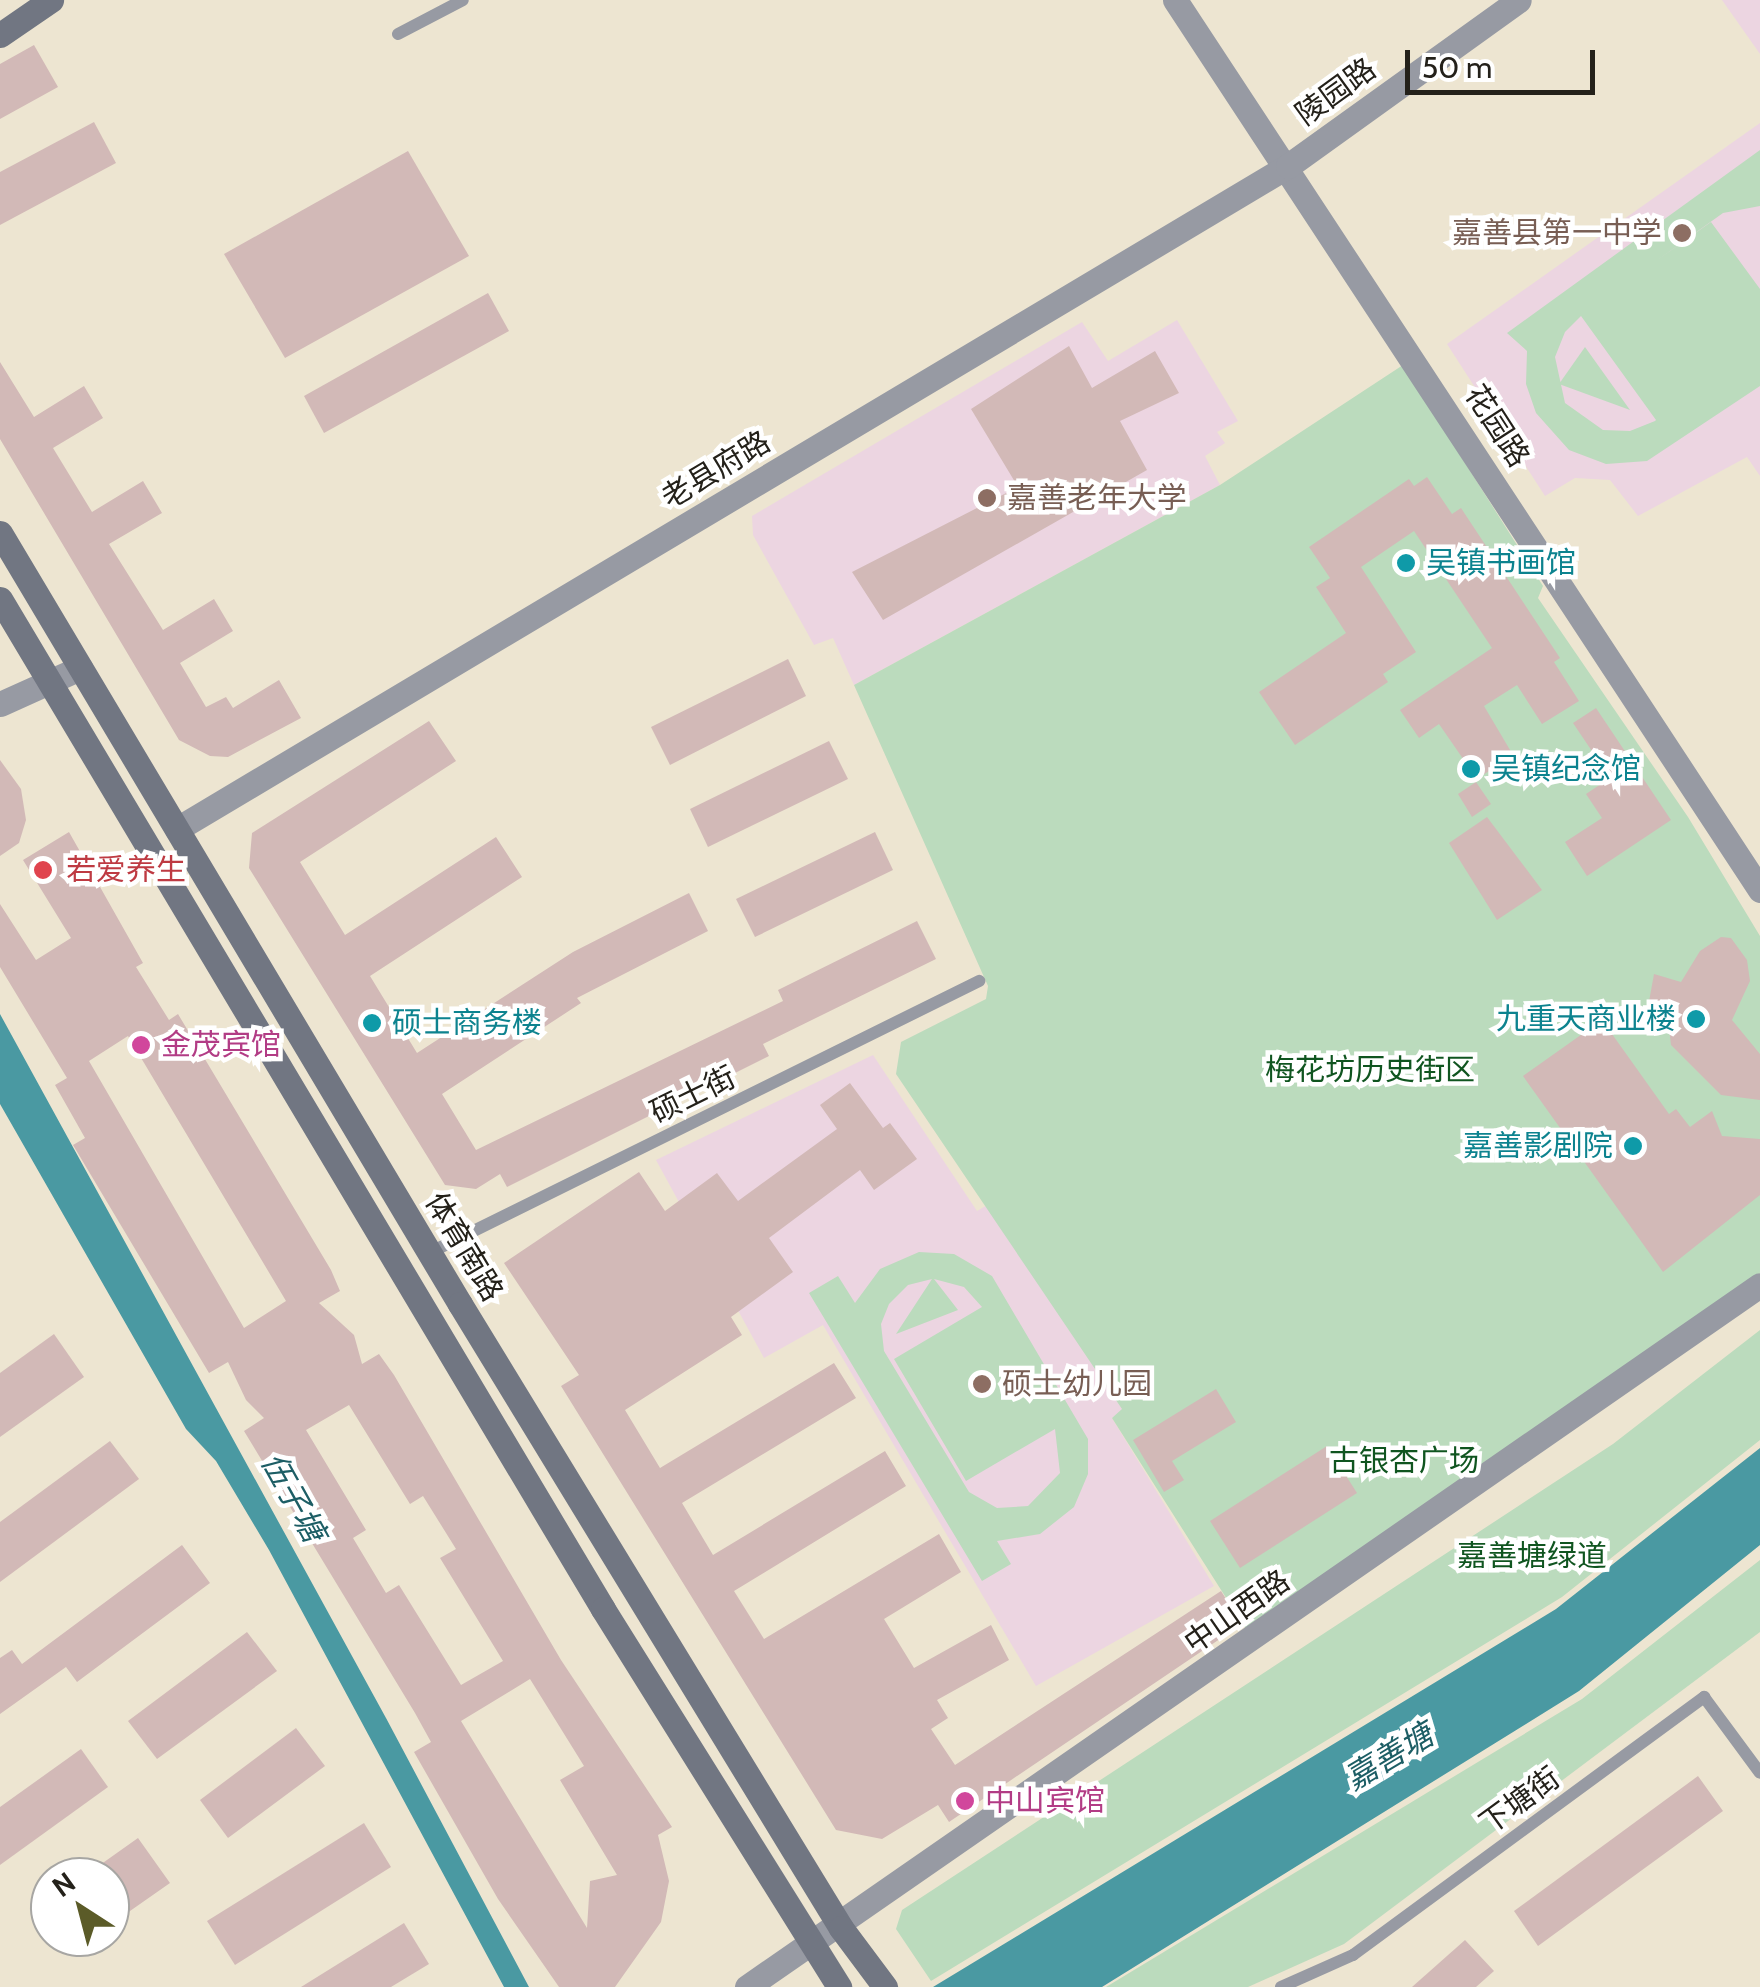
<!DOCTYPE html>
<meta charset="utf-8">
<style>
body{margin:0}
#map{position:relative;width:1760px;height:1987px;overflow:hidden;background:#ede5d1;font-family:Cabin,"Noto Sans SC",sans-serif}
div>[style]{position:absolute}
.education>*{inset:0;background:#ecd5e1}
.green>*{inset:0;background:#bbdbbd}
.water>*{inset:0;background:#4a99a2}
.building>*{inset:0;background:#d2b9b7}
.service>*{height:12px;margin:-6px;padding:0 6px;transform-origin:6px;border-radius:6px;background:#979aa3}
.minor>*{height:25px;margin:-12.5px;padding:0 12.5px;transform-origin:12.5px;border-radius:12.5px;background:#979aa3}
.secondary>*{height:25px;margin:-12.5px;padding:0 12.5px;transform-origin:12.5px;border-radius:12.5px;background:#717682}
.dots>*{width:28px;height:28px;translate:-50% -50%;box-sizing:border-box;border:5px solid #fff;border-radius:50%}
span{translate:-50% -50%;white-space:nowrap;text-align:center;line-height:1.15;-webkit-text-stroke:9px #fff;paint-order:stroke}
.street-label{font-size:30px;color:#24211a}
.education-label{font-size:30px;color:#785e54}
.right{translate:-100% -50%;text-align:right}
.left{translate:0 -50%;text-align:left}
.culture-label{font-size:30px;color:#0d838f}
.health-label{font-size:30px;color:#be3a42}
.hotel-label{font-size:30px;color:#b23c85}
.park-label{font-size:30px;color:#105520}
.water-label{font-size:32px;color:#1d5e65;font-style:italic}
.north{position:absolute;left:30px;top:1857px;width:100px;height:100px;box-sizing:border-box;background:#fff;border:2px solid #a7a6a3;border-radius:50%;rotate:324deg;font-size:28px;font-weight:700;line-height:40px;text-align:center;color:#24211a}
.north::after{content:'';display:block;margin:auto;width:35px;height:45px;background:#5b5b28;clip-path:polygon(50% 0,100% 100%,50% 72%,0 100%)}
.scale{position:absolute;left:1405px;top:50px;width:190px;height:45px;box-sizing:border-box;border:5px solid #24211a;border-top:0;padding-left:12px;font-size:30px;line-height:35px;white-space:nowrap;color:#24211a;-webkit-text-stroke:8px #fff;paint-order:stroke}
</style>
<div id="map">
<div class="education">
<i style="clip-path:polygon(1722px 0,1760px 0,1760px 54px)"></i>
<i style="clip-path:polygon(1760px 123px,1760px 476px,1747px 457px,1638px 516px,1610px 480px,1575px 478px,1545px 496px,1447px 344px)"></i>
<i style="clip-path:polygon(1177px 320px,1238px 421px,1217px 432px,1225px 443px,1205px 456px,1220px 485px,854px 685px,833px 638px,814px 645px,753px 535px,752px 516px,1082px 322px,1108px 361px)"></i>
<i style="clip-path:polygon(873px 1055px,977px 1211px,989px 1204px,1123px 1410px,1112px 1418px,1214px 1586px,1036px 1686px,823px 1325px,764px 1358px,656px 1160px)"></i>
</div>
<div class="green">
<i style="clip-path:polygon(evenodd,1760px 150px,1760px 206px,1723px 213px,1656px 261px,1711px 222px,1760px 289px,1760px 386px,1647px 461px,1606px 464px,1569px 450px,1536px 413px,1526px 384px,1527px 351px,1507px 333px,1760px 150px,1581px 316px,1656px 420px,1655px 421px,1630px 431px,1603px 430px,1565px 403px,1555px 357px,1565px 332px,1581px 316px)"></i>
<i style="clip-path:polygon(1585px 347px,1630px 410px,1559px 384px)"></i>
<i style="clip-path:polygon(1403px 365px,1543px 586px,1538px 598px,1688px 817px,1760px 936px,1760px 1273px,1249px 1634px,1112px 1418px,1122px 1409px,896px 1074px,901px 1042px,986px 999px,988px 986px,854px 685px,1220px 485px)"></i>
<i style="clip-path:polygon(evenodd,919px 1252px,954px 1254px,992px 1276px,1088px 1439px,1088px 1474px,1074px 1507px,1040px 1534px,997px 1541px,1011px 1564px,982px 1581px,809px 1293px,838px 1276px,855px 1303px,880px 1269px,919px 1252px,932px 1279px,896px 1334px,958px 1310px,934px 1279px,964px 1287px,982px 1307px,894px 1359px,966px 1481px,1055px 1429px,1060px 1473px,1028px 1506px,997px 1508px,969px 1492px,884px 1351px,881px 1324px,889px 1304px,908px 1285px,932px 1279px)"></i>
<i style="clip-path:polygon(1760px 1330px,1760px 1440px,1562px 1597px,931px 1981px,896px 1929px,902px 1910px,1613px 1444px)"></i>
<i style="clip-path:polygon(1760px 1560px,1760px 1632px,1344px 1944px,1248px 1987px,1106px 1987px,1582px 1699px)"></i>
</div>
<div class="water">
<i style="clip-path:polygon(0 1014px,386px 1718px,529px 1987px,504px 1987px,269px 1550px,216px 1461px,186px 1429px,0 1104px)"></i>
<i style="clip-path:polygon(1760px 1448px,1760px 1545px,1579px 1691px,1102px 1987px,933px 1987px,1556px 1609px)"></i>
</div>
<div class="building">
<i style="clip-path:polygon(34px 45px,58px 87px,0 119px,0 64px)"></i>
<i style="clip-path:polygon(94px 122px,116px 163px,0 225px,0 172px)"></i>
<i style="clip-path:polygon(408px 151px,469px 256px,285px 358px,224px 254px)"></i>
<i style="clip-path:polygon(488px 293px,509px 331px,324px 433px,304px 396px)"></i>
<i style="clip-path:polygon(1069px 346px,1092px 388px,1155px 351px,1179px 393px,1120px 421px,1147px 470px,883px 620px,852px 572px,1018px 487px,971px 409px)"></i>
<i style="clip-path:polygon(0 362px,34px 417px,84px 386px,103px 418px,53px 448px,92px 512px,143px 481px,162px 513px,109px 544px,163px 630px,214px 599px,233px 631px,180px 663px,206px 707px,226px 697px,233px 708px,279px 680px,301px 718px,228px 757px,210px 756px,179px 740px,0 439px)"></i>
<i style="clip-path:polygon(1427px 477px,1452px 514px,1461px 508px,1560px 658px,1554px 662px,1579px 701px,1542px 724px,1517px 685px,1484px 706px,1513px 755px,1477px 779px,1439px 724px,1419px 738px,1400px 710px,1492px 648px,1414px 531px,1361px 567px,1416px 652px,1383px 674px,1388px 682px,1295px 745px,1259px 692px,1346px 633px,1316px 587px,1330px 578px,1309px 547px,1409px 479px,1414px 486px)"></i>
<i style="clip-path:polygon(788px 659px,806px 696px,670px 765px,651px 727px)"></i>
<i style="clip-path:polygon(1596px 708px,1671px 820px,1587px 876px,1565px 842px,1602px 818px,1586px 794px,1610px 778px,1573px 723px)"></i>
<i style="clip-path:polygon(429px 721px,456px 761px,300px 862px,345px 935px,496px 837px,522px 877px,370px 976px,417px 1053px,573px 952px,689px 893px,708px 931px,577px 998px,581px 1003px,442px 1094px,476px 1150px,783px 1001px,778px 990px,917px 921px,936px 959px,763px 1044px,769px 1056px,507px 1187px,500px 1174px,476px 1189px,445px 1185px,249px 868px,252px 833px)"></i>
<i style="clip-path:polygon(829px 741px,848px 779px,708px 847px,690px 809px)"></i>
<i style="clip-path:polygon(0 760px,21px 789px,26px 820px,19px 843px,0 856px)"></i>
<i style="clip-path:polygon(1476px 782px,1491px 804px,1472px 817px,1458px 794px)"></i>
<i style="clip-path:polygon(1487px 817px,1542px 890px,1497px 920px,1449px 843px)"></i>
<i style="clip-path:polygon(evenodd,69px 832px,143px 963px,136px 967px,169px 1020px,178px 1014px,331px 1270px,340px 1291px,319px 1303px,354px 1335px,362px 1364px,379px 1354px,394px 1375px,561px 1660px,672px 1827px,658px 1835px,669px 1881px,661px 1922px,615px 1987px,559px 1987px,498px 1899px,414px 1752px,431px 1742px,415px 1713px,244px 1431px,264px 1418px,246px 1400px,228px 1362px,209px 1373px,73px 1145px,85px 1138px,55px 1085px,67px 1078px,0 967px,0 904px,36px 960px,71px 938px,23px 860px,69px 832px,128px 1036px,286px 1301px,244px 1328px,89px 1061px,128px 1036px,69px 832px,349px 1405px,410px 1504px,423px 1496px,456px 1549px,440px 1558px,503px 1661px,461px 1685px,399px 1585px,386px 1593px,353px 1538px,366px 1530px,306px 1430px,349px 1405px,69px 832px,530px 1679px,584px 1766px,560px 1780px,617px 1875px,590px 1881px,587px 1928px,461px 1721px,530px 1679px)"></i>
<i style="clip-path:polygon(875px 832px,893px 870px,755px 937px,736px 899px)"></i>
<i style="clip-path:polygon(1721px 937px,1731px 938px,1747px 960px,1750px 981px,1732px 1020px,1760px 1054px,1760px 1100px,1721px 1095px,1671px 1045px,1668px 1019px,1646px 1018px,1654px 974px,1681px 982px,1700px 951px)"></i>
<i style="clip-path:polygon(1602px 1020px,1669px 1114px,1676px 1109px,1690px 1127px,1712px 1111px,1722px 1136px,1760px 1139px,1760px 1195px,1663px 1272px,1523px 1076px)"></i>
<i style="clip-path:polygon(850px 1083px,883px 1128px,890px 1123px,917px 1159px,874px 1190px,860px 1170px,769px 1238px,793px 1272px,731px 1317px,742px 1335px,625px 1410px,660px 1468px,834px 1363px,856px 1398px,682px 1503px,713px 1555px,885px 1451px,906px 1486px,734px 1591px,764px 1639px,939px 1534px,961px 1572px,884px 1619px,914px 1668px,991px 1625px,1009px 1660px,937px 1700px,948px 1718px,931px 1729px,955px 1765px,1221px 1591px,1242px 1624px,949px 1822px,938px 1805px,882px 1839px,836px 1830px,561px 1386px,579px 1375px,504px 1263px,639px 1172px,665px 1211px,717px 1173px,738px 1201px,837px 1129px,820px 1105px)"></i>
<i style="clip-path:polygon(54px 1334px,84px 1377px,0 1437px,0 1373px)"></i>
<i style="clip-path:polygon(1216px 1389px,1236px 1422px,1172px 1461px,1184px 1480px,1164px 1492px,1133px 1440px)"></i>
<i style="clip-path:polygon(110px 1441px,139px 1479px,0 1582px,0 1522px)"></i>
<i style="clip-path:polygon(1327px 1446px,1357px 1493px,1240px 1568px,1210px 1521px)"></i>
<i style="clip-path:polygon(182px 1545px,210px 1583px,77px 1682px,66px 1667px,0 1714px,0 1658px,12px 1650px,22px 1664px)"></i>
<i style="clip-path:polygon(247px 1632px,277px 1671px,157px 1759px,128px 1721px)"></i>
<i style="clip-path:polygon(296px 1728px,325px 1766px,228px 1838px,200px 1800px)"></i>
<i style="clip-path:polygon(81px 1749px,108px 1787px,0 1865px,0 1807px)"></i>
<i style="clip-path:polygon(1698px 1776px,1723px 1811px,1538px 1946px,1514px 1911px)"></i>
<i style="clip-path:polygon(364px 1823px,391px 1867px,235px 1965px,207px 1921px)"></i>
<i style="clip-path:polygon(138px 1838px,170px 1883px,110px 1925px,110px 1877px,83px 1877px)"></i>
<i style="clip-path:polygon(404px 1923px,429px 1964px,391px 1987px,301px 1987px)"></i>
<i style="clip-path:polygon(1465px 1940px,1494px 1971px,1476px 1987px,1412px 1987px)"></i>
</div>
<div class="service">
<i style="left:398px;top:34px;width:73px;rotate:-27.6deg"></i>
<i style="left:429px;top:1253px;width:614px;rotate:-26.31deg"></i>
<i style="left:1281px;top:1987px;width:79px;rotate:-24deg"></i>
<i style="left:1353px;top:1955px;width:436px;rotate:-36.3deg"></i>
<i style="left:1704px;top:1697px;width:94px;rotate:53.6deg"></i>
</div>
<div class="minor">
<i style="left:1175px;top:0;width:1065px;rotate:56.68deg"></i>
<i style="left:0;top:704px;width:88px;rotate:-24.2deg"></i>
<i style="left:177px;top:829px;width:1294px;rotate:-30.83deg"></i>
<i style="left:1288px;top:166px;width:284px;rotate:-35.7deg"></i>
<i style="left:747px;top:1987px;width:1232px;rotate:-34.72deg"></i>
</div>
<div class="secondary">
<i style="left:0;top:35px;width:62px;rotate:-34.5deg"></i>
<i style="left:0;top:533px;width:898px;rotate:59.18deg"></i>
<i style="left:460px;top:1304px;width:731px;rotate:58.59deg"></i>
<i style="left:841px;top:1928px;width:74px;rotate:53.3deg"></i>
<i style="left:0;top:599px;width:1176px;rotate:59.16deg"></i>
<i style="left:603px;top:1609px;width:446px;rotate:58deg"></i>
</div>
<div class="dots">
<i style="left:1682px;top:233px;background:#8d6e63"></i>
<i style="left:987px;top:498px;background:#8d6e63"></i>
<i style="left:1406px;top:563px;background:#0f9aa8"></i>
<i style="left:1471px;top:769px;background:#0f9aa8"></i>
<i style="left:43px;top:870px;background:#e0444e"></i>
<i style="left:1696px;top:1019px;background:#0f9aa8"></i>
<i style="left:372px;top:1023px;background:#0f9aa8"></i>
<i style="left:141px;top:1045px;background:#d1479c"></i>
<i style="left:1633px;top:1146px;background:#0f9aa8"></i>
<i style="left:982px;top:1384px;background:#8d6e63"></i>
<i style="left:965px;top:1801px;background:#d1479c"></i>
</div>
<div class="street-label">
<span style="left:1336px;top:92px;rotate:-36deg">陵园路</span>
<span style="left:1497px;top:426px;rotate:57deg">花园路</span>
<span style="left:716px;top:470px;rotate:-31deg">老县府路</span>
<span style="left:693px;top:1095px;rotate:-26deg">硕士街</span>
<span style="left:464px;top:1247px;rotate:59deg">体育南路</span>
<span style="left:1237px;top:1612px;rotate:-35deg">中山西路</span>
<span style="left:1520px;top:1801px;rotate:-36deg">下塘街</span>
</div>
<div class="education-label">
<span class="right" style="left:1662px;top:233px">嘉善县第一中学</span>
<span class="left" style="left:1007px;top:498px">嘉善老年大学</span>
<span class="left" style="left:1002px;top:1384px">硕士幼儿园</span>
</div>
<div class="culture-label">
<span class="left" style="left:1426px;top:563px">吴镇书画馆</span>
<span class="left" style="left:1491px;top:769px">吴镇纪念馆</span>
<span class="right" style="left:1676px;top:1019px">九重天商业楼</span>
<span class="left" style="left:392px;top:1023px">硕士商务楼</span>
<span class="right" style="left:1613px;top:1146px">嘉善影剧院</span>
</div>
<div class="health-label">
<span class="left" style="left:66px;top:870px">若爱养生</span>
</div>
<div class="hotel-label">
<span class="left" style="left:161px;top:1045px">金茂宾馆</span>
<span class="left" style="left:985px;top:1801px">中山宾馆</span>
</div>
<div class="park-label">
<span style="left:1370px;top:1070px">梅花坊历史街区</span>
<span style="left:1404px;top:1461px">古银杏广场</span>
<span style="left:1532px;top:1556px">嘉善塘绿道</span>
</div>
<div class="water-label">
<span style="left:293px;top:1497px;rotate:61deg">伍子塘</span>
<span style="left:1389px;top:1757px;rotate:-31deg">嘉善塘</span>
</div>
<div class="north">N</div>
<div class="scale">50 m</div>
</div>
